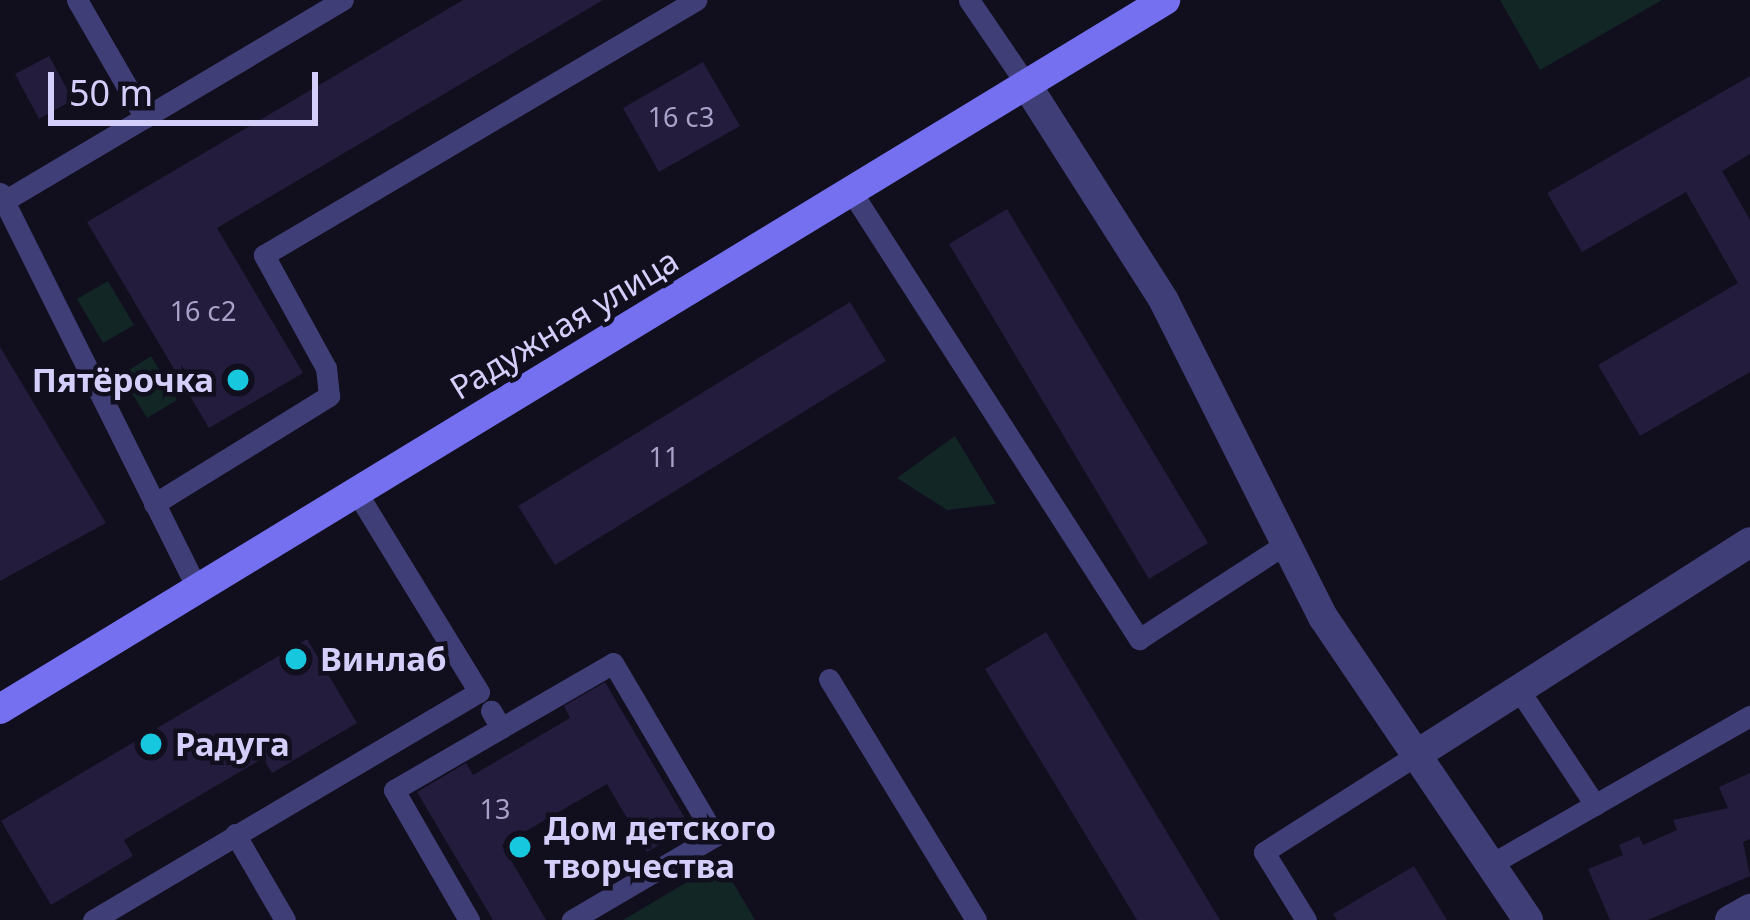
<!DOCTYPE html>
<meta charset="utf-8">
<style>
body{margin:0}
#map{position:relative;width:1750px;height:920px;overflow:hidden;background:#110e1d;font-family:"Noto Sans",sans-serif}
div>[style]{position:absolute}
.green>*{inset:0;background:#122626}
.building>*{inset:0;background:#231c3c}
.lane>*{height:21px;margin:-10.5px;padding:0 10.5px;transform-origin:10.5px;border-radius:10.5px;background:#403e77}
.street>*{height:30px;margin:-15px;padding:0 15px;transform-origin:15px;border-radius:15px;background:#403e77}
.secondary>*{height:30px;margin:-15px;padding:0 15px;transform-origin:15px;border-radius:15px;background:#7570f0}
.dots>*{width:33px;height:33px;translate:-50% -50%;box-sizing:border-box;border:6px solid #110e1d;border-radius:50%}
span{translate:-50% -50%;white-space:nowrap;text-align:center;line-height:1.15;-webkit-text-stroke:9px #110e1d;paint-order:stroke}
.number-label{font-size:27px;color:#a8a2ca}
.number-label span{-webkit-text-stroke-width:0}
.street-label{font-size:33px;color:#d4cffa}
.poi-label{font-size:33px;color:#d4cffa;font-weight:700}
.right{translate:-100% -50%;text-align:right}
.left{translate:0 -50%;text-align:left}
.scale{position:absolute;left:48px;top:72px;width:270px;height:54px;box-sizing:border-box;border:6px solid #d4cffa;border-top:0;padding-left:15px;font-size:36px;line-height:42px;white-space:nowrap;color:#d4cffa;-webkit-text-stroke:9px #110e1d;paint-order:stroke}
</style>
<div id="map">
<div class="green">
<i style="clip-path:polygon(1500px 0,1662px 0,1540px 70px)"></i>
<i style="clip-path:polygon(108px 281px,134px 325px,103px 343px,77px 299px)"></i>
<i style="clip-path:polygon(151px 356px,177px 400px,147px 418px,121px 375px)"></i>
<i style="clip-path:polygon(955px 436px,996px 504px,947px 510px,897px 478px)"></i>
<i style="clip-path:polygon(721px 862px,755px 920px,623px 920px)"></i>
</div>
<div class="building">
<i style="clip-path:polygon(463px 0,603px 0,217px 228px,303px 373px,209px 428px,87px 222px)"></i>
<i style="clip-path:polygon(49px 56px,73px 100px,39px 119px,15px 74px)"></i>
<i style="clip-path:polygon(703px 62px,740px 126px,659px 172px,623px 108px)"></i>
<i style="clip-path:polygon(1750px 76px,1750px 154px,1722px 171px,1750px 220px,1750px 372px,1640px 436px,1598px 365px,1738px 283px,1686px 192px,1582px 252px,1547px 193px)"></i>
<i style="clip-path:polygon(1007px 209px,1208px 543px,1149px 579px,949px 244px)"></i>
<i style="clip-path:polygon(850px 302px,886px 361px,555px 565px,518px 506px)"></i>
<i style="clip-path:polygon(0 347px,106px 523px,0 581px)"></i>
<i style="clip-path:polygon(1046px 632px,1220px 920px,1137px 920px,1061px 794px,985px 669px)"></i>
<i style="clip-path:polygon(307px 639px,357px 723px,272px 773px,263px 758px,124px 840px,133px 856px,51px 905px,1px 821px)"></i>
<i style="clip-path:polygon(605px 682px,690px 827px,647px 852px,607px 784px,502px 845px,546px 920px,493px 920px,417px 792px,466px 763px,473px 775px,570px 718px,564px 706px)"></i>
<i style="clip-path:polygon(1750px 773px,1750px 839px,1743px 842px,1750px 876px,1648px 920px,1610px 920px,1588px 869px,1623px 855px,1619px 845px,1639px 836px,1643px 845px,1677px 830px,1673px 820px,1728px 808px,1719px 787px)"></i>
<i style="clip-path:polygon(1414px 866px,1447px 920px,1337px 920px,1333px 914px)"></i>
</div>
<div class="lane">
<i style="left:77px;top:0;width:136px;rotate:60deg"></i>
<i style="left:969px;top:0;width:102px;rotate:55.8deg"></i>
<i style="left:851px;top:191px;width:533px;rotate:57.26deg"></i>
<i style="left:1139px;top:639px;width:173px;rotate:-33deg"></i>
<i style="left:0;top:193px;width:444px;rotate:63.5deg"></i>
<i style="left:4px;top:201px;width:394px;rotate:-30.7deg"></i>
<i style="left:154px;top:504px;width:206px;rotate:-31.7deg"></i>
<i style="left:329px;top:396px;width:28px;rotate:-96deg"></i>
<i style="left:326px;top:368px;width:129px;rotate:-118.8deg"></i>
<i style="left:264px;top:255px;width:502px;rotate:-30.55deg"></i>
<i style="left:829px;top:679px;width:282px;rotate:58.6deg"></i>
<i style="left:1519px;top:690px;width:138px;rotate:56.5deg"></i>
<i style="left:501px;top:728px;width:129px;rotate:-30.1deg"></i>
<i style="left:613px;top:663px;width:201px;rotate:59.5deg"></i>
<i style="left:715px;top:836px;width:166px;rotate:149.6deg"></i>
<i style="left:235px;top:834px;width:99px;rotate:59.8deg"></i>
<i style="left:1493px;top:863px;width:296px;rotate:-29.8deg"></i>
<i style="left:93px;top:920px;width:448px;rotate:-30.6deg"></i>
<i style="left:479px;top:692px;width:233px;rotate:-121.5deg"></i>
<i style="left:469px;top:920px;width:150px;rotate:-120deg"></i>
<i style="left:394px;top:790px;width:124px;rotate:-30.1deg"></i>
<i style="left:501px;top:728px;width:20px;rotate:-120deg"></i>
<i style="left:1306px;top:920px;width:80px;rotate:-121.7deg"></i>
<i style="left:1264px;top:852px;width:180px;rotate:-32.5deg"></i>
</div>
<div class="street">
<i style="left:1026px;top:84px;width:257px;rotate:57.5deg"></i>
<i style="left:1164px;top:301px;width:354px;rotate:63.3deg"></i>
<i style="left:1323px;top:617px;width:366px;rotate:55.9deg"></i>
<i style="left:1416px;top:755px;width:396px;rotate:-32.5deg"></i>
<i style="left:1730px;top:920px;width:23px;rotate:-29deg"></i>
</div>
<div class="secondary">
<i style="left:0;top:709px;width:1364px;rotate:-31.32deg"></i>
</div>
<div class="dots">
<i style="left:238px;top:380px;background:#17c7de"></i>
<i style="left:296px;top:659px;background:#17c7de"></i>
<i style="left:151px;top:744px;background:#17c7de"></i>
<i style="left:520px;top:847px;background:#17c7de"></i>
</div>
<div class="number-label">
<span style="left:681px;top:117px">16 с3</span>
<span style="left:203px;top:311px">16 с2</span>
<span style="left:664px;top:457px">11</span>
<span style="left:495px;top:809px">13</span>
</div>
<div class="street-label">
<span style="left:564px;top:324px;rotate:-31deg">Радужная улица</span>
</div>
<div class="poi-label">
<span class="right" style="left:214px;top:380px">Пятёрочка</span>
<span class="left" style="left:320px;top:659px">Винлаб</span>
<span class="left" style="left:175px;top:744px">Радуга</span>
<span class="left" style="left:544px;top:847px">Дом детского<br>творчества</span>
</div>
<div class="scale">50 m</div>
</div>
